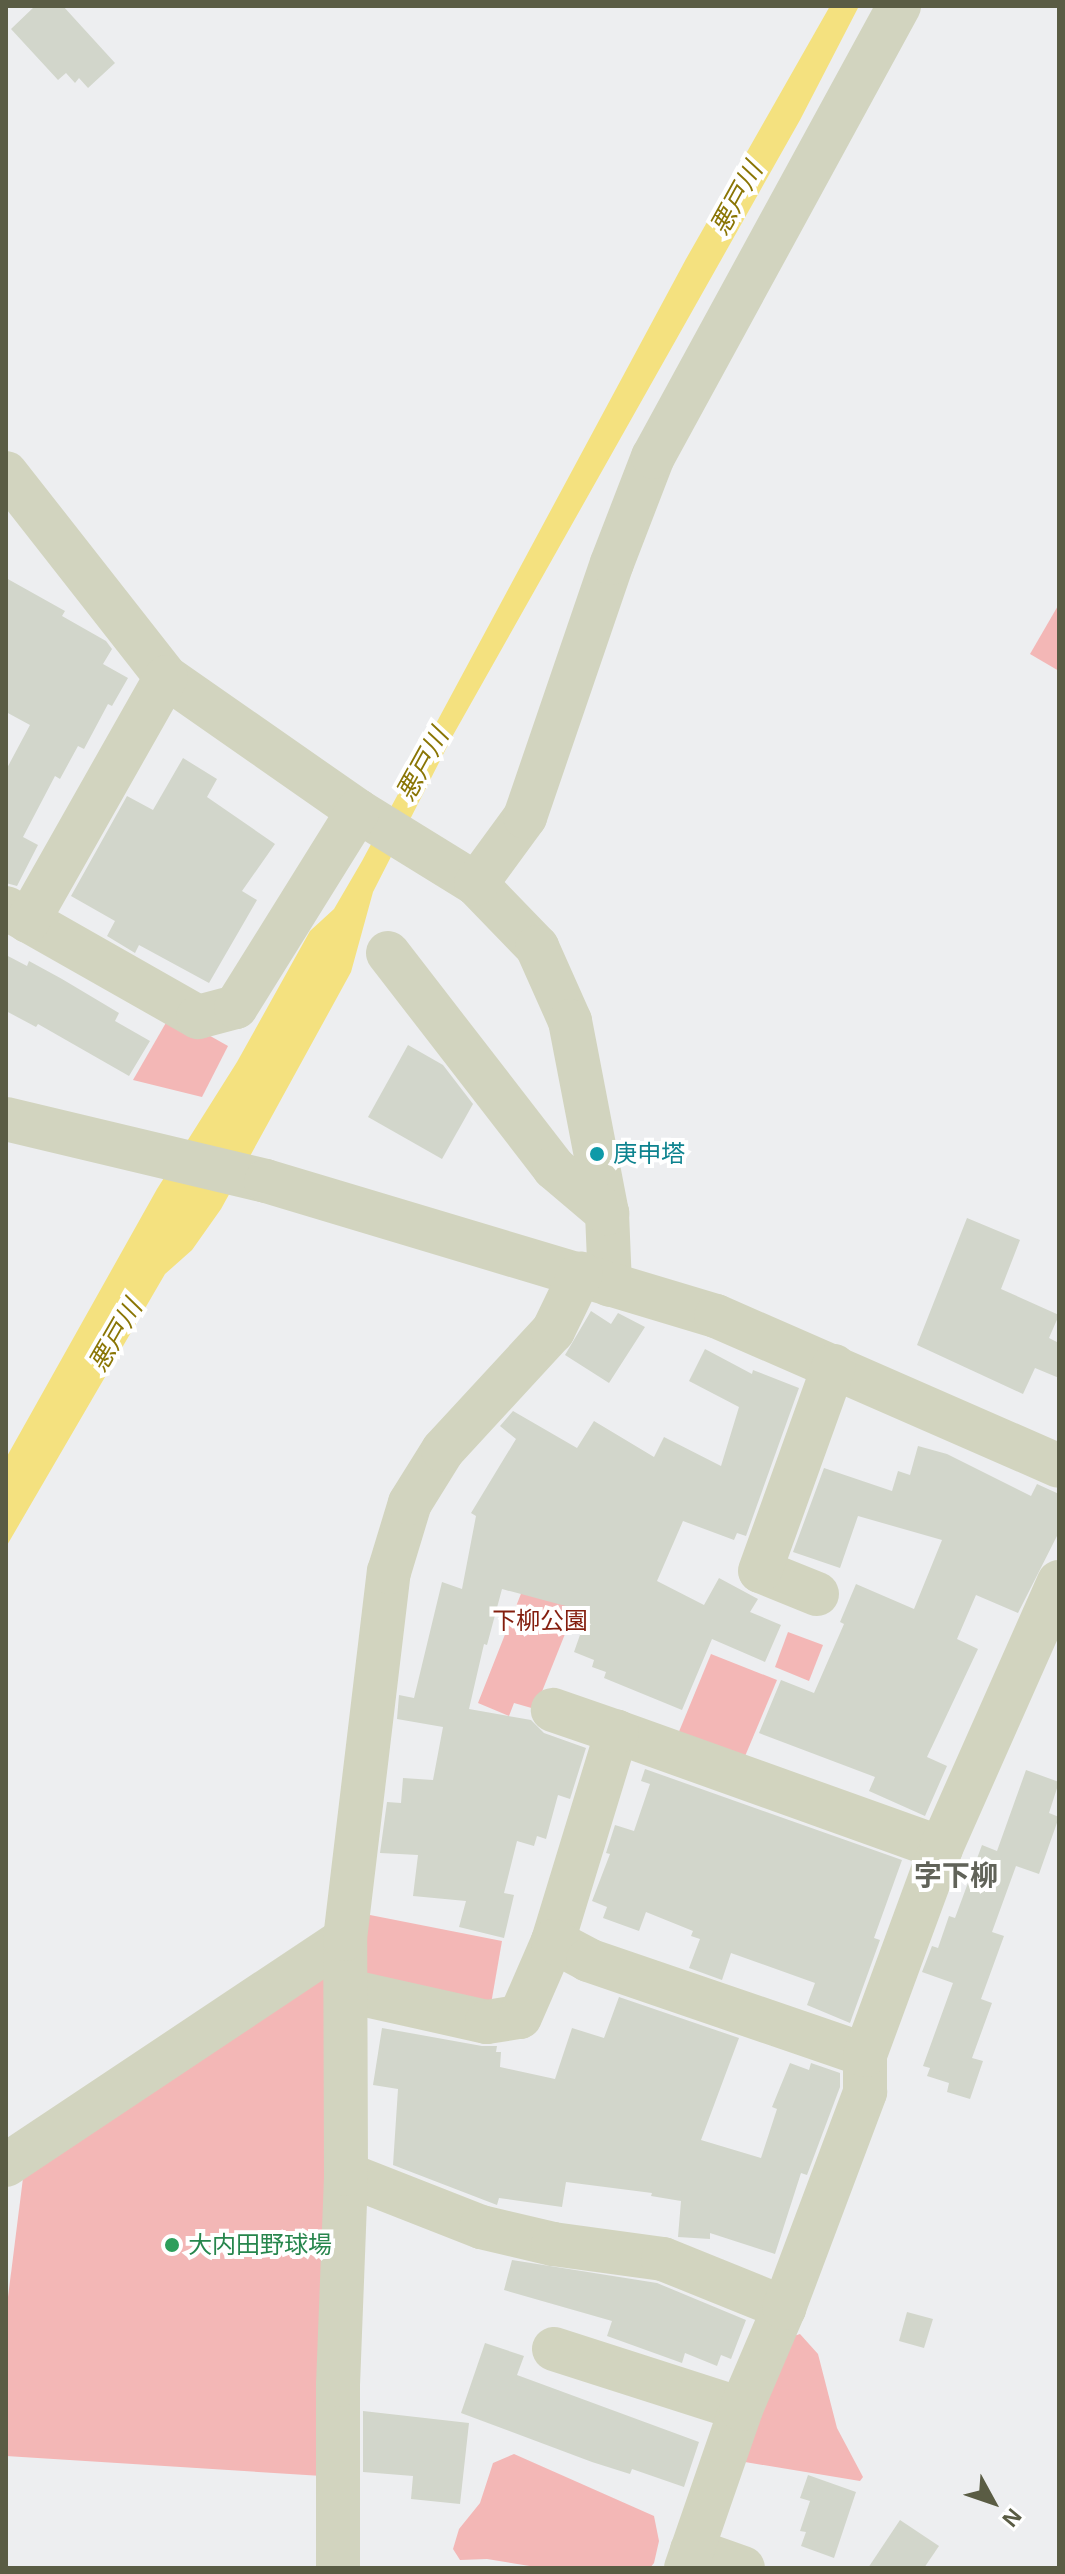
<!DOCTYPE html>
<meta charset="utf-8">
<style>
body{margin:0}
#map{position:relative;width:1065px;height:2574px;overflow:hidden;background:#edeef0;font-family:Arial,"Noto Sans JP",sans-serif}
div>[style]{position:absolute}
.green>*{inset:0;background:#f3b7b6}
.water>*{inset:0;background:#f4e17f}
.building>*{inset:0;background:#d2d6cb}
.minor>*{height:44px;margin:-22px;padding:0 22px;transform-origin:22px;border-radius:22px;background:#d2d4bf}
.dots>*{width:22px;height:22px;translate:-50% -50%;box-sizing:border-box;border:4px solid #fff;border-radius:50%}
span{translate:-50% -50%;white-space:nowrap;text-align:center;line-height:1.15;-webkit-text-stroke:8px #fff;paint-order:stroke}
.culture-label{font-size:24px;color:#0d838f}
.left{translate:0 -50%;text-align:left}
.park-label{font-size:24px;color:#841e0e}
.leisure-label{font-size:24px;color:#27864d}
.water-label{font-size:26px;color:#8a7504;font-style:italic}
.quarter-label{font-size:28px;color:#616359;font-weight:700}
.frame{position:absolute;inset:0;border:8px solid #5a5c44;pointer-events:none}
.north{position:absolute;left:953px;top:2462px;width:80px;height:80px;-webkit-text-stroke:6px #fff;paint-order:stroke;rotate:130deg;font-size:22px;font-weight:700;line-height:32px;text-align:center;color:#5a5c44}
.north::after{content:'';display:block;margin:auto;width:28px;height:36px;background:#5a5c44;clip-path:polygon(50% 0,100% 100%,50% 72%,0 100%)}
</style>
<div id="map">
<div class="green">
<i style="clip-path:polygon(1059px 604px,1059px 671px,1030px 654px)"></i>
<i style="clip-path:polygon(171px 1014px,228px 1046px,202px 1097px,133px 1080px)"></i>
<i style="clip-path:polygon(526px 1581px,581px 1594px,535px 1709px,514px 1703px,509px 1716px,478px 1703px)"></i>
<i style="clip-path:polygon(788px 1632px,823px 1645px,809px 1681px,775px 1667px)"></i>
<i style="clip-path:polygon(711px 1654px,777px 1680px,743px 1761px,678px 1734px)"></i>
<i style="clip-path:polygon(370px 1915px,502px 1941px,491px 2004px,367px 1978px,365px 1920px)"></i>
<i style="clip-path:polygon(332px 1957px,322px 2476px,6px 2456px,6px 2313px,23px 2178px)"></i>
<i style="clip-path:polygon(800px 2334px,818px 2354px,837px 2428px,863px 2477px,860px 2481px,745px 2462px,779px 2341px)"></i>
<i style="clip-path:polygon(514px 2454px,654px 2516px,659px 2541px,654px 2563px,650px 2568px,542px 2568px,487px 2559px,460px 2560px,453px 2549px,459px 2529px,480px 2503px,493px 2463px)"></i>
</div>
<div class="water">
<i style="clip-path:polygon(830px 6px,859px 6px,800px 120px,452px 737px,373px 892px,351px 972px,221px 1209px,192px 1250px,165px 1274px,6px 1547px,6px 1458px,157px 1189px,237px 1062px,310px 931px,334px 909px,362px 861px,686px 259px)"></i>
</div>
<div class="building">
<i style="clip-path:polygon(35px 6px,63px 6px,115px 63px,88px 88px,79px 78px,75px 83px,66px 73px,58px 80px,11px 29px)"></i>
<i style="clip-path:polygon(6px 578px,65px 611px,62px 616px,106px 641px,112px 649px,103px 664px,128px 678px,112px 706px,108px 704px,84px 749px,78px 746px,60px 779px,55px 776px,23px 837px,38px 845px,17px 886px,6px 883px,6px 770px,30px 725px,6px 712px)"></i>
<i style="clip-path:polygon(183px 758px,217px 779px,207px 797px,275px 844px,242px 891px,257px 900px,209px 983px,139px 945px,135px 953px,107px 936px,115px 921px,71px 896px,127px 796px,153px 810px)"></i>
<i style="clip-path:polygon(6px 955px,27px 966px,29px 961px,62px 979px,119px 1013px,115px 1021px,150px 1041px,129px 1076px,38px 1024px,36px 1027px,6px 1011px)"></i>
<i style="clip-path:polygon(408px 1045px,443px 1065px,473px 1104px,442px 1159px,368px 1117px)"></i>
<i style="clip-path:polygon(967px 1218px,1020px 1240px,1001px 1289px,1059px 1315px,1049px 1338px,1059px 1343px,1059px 1378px,1035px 1368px,1023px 1394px,917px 1345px)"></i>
<i style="clip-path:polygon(591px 1311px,611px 1324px,618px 1313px,645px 1327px,609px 1383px,565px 1355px)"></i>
<i style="clip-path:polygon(705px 1349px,752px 1374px,753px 1370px,799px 1388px,746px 1536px,737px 1533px,734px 1540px,683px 1521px,657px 1581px,704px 1605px,719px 1578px,758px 1599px,750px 1612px,781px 1625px,765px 1662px,712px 1639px,682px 1710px,604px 1678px,606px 1672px,592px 1667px,594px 1660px,574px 1652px,588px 1612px,502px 1589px,487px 1645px,484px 1644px,469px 1709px,531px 1720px,544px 1733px,586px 1748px,570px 1799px,558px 1795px,546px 1839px,537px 1836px,534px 1846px,517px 1841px,504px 1893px,514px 1895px,504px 1938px,459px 1927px,466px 1901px,413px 1896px,418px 1855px,380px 1853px,387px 1802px,401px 1803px,403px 1778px,433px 1780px,443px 1727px,397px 1719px,399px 1695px,414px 1698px,442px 1582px,462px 1589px,476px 1516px,471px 1513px,516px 1439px,500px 1426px,513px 1411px,577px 1448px,594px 1421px,654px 1457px,664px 1437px,721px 1466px,739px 1407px,689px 1381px)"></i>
<i style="clip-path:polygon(918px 1446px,947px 1454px,1031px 1496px,1037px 1484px,1059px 1494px,1059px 1532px,1018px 1613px,976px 1595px,957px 1639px,978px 1649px,927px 1757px,947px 1766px,925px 1816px,869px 1791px,875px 1777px,759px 1733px,781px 1680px,814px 1693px,844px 1624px,840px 1622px,856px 1584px,914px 1609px,942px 1540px,858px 1516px,840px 1568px,793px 1552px,824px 1468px,892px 1491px,898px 1471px,910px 1475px)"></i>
<i style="clip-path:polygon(645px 1769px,902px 1860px,874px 1938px,880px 1940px,850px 2023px,807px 2005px,815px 1983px,731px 1953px,722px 1980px,689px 1968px,700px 1939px,691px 1936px,693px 1931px,646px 1912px,639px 1931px,603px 1918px,607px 1907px,592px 1901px,610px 1854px,606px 1853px,615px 1825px,634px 1831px,650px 1784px,641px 1781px)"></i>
<i style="clip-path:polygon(1026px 1770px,1059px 1782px,1049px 1813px,1059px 1817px,1039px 1874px,1016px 1866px,992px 1932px,1004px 1936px,981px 1999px,992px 2003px,972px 2058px,983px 2061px,970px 2099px,947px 2092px,949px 2083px,927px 2076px,930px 2068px,923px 2066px,953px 1983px,922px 1972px,932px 1946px,938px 1948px,949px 1916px,955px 1918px,982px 1845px,997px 1851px)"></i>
<i style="clip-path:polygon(619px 1997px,739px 2038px,701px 2140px,761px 2158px,777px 2109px,772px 2107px,790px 2063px,809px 2070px,811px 2063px,840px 2073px,840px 2087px,807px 2175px,801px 2173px,775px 2254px,710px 2233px,710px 2239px,678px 2237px,681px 2201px,651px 2196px,652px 2193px,566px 2182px,562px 2207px,499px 2198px,497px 2205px,393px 2165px,398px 2089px,373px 2085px,382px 2028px,482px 2046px,497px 2046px,496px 2052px,501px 2052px,500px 2067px,555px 2079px,572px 2028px,604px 2038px)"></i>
<i style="clip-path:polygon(512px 2260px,657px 2283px,746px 2320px,731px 2359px,721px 2355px,717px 2366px,685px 2353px,682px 2363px,607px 2336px,612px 2321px,504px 2290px)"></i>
<i style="clip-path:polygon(907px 2312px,933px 2319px,924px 2348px,899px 2341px)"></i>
<i style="clip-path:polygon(485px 2343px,524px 2356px,517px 2375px,699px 2442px,684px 2487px,632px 2469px,630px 2474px,592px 2462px,461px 2413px)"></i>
<i style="clip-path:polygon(363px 2411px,469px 2423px,460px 2504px,411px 2499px,413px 2476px,363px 2472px)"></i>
<i style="clip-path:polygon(808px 2475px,856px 2492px,834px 2558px,801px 2546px,806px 2532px,800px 2531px,810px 2501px,800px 2498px)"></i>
<i style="clip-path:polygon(900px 2520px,939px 2546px,924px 2568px,868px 2568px)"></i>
</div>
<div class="minor">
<i style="left:6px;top:473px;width:259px;rotate:51.9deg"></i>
<i style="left:166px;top:677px;width:234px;rotate:34.9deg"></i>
<i style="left:358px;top:811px;width:139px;rotate:31.7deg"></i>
<i style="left:476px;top:884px;width:88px;rotate:45.9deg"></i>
<i style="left:537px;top:947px;width:81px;rotate:66deg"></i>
<i style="left:570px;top:1021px;width:196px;rotate:79.1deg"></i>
<i style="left:607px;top:1213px;width:72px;rotate:87.6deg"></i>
<i style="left:476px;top:884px;width:83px;rotate:-53.8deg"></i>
<i style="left:525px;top:817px;width:268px;rotate:-71.1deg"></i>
<i style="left:612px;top:563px;width:114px;rotate:-68.9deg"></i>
<i style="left:653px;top:457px;width:514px;rotate:-61.39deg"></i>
<i style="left:6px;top:908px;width:221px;rotate:29.6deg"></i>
<i style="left:198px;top:1017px;width:39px;rotate:-15deg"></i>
<i style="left:236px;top:1007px;width:231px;rotate:-58.1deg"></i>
<i style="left:28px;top:921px;width:280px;rotate:-60.5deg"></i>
<i style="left:388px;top:953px;width:272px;rotate:52.3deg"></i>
<i style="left:554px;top:1168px;width:70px;rotate:40.3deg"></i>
<i style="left:6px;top:1119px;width:267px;rotate:13.4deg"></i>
<i style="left:266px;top:1181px;width:470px;rotate:16.7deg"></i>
<i style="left:716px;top:1316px;width:374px;rotate:23.6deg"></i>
<i style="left:817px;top:1594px;width:61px;rotate:-158deg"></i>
<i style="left:760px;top:1571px;width:218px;rotate:-70.2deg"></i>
<i style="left:617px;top:1732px;width:344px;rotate:19.7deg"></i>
<i style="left:553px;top:1941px;width:219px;rotate:-73deg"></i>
<i style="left:617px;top:1732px;width:68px;rotate:-161deg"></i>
<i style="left:348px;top:1991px;width:142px;rotate:12.6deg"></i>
<i style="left:487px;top:2022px;width:33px;rotate:-9deg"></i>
<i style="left:520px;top:2017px;width:83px;rotate:-66.5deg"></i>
<i style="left:553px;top:1941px;width:40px;rotate:28deg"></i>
<i style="left:588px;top:1960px;width:293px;rotate:18.9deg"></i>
<i style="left:6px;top:2165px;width:407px;rotate:-33.7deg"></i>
<i style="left:346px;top:2174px;width:145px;rotate:21.4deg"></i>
<i style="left:481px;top:2227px;width:74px;rotate:13.3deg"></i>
<i style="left:553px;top:2244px;width:111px;rotate:7.8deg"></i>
<i style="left:663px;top:2259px;width:131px;rotate:22deg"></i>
<i style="left:554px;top:2349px;width:196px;rotate:17.8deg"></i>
<i style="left:692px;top:2550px;width:54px;rotate:19.4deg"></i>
<i style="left:338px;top:2568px;width:183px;rotate:-90deg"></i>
<i style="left:338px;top:2385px;width:211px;rotate:-87.8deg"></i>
<i style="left:346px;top:2174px;width:235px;rotate:-90.2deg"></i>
<i style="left:345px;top:1939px;width:370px;rotate:-83.2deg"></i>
<i style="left:389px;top:1572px;width:72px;rotate:-73.1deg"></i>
<i style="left:410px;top:1503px;width:62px;rotate:-58.1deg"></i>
<i style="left:443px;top:1450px;width:162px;rotate:-47.3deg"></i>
<i style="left:553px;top:1331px;width:64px;rotate:-64.2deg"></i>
<i style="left:686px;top:2568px;width:168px;rotate:-70.9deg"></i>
<i style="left:741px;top:2409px;width:110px;rotate:-66.9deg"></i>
<i style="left:784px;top:2308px;width:231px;rotate:-69.4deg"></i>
<i style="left:865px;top:2092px;width:37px;rotate:-90deg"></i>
<i style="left:865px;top:2055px;width:221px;rotate:-69.8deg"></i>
<i style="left:941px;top:1848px;width:291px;rotate:-66.1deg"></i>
</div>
<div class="dots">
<i style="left:597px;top:1154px;background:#0f9aa8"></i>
<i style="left:172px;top:2245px;background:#2e9e5b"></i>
</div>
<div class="culture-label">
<span class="left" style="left:613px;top:1154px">庚申塔</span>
</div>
<div class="park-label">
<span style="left:540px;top:1621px">下柳公園</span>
</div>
<div class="leisure-label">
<span class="left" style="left:188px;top:2245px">大内田野球場</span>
</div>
<div class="water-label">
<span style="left:737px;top:199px;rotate:-61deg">悪戸川</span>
<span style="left:423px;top:765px;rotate:-61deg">悪戸川</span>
<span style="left:116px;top:1336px;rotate:-60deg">悪戸川</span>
</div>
<div class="quarter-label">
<span style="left:956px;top:1876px">字下柳</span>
</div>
<div class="frame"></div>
<div class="north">N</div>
</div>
